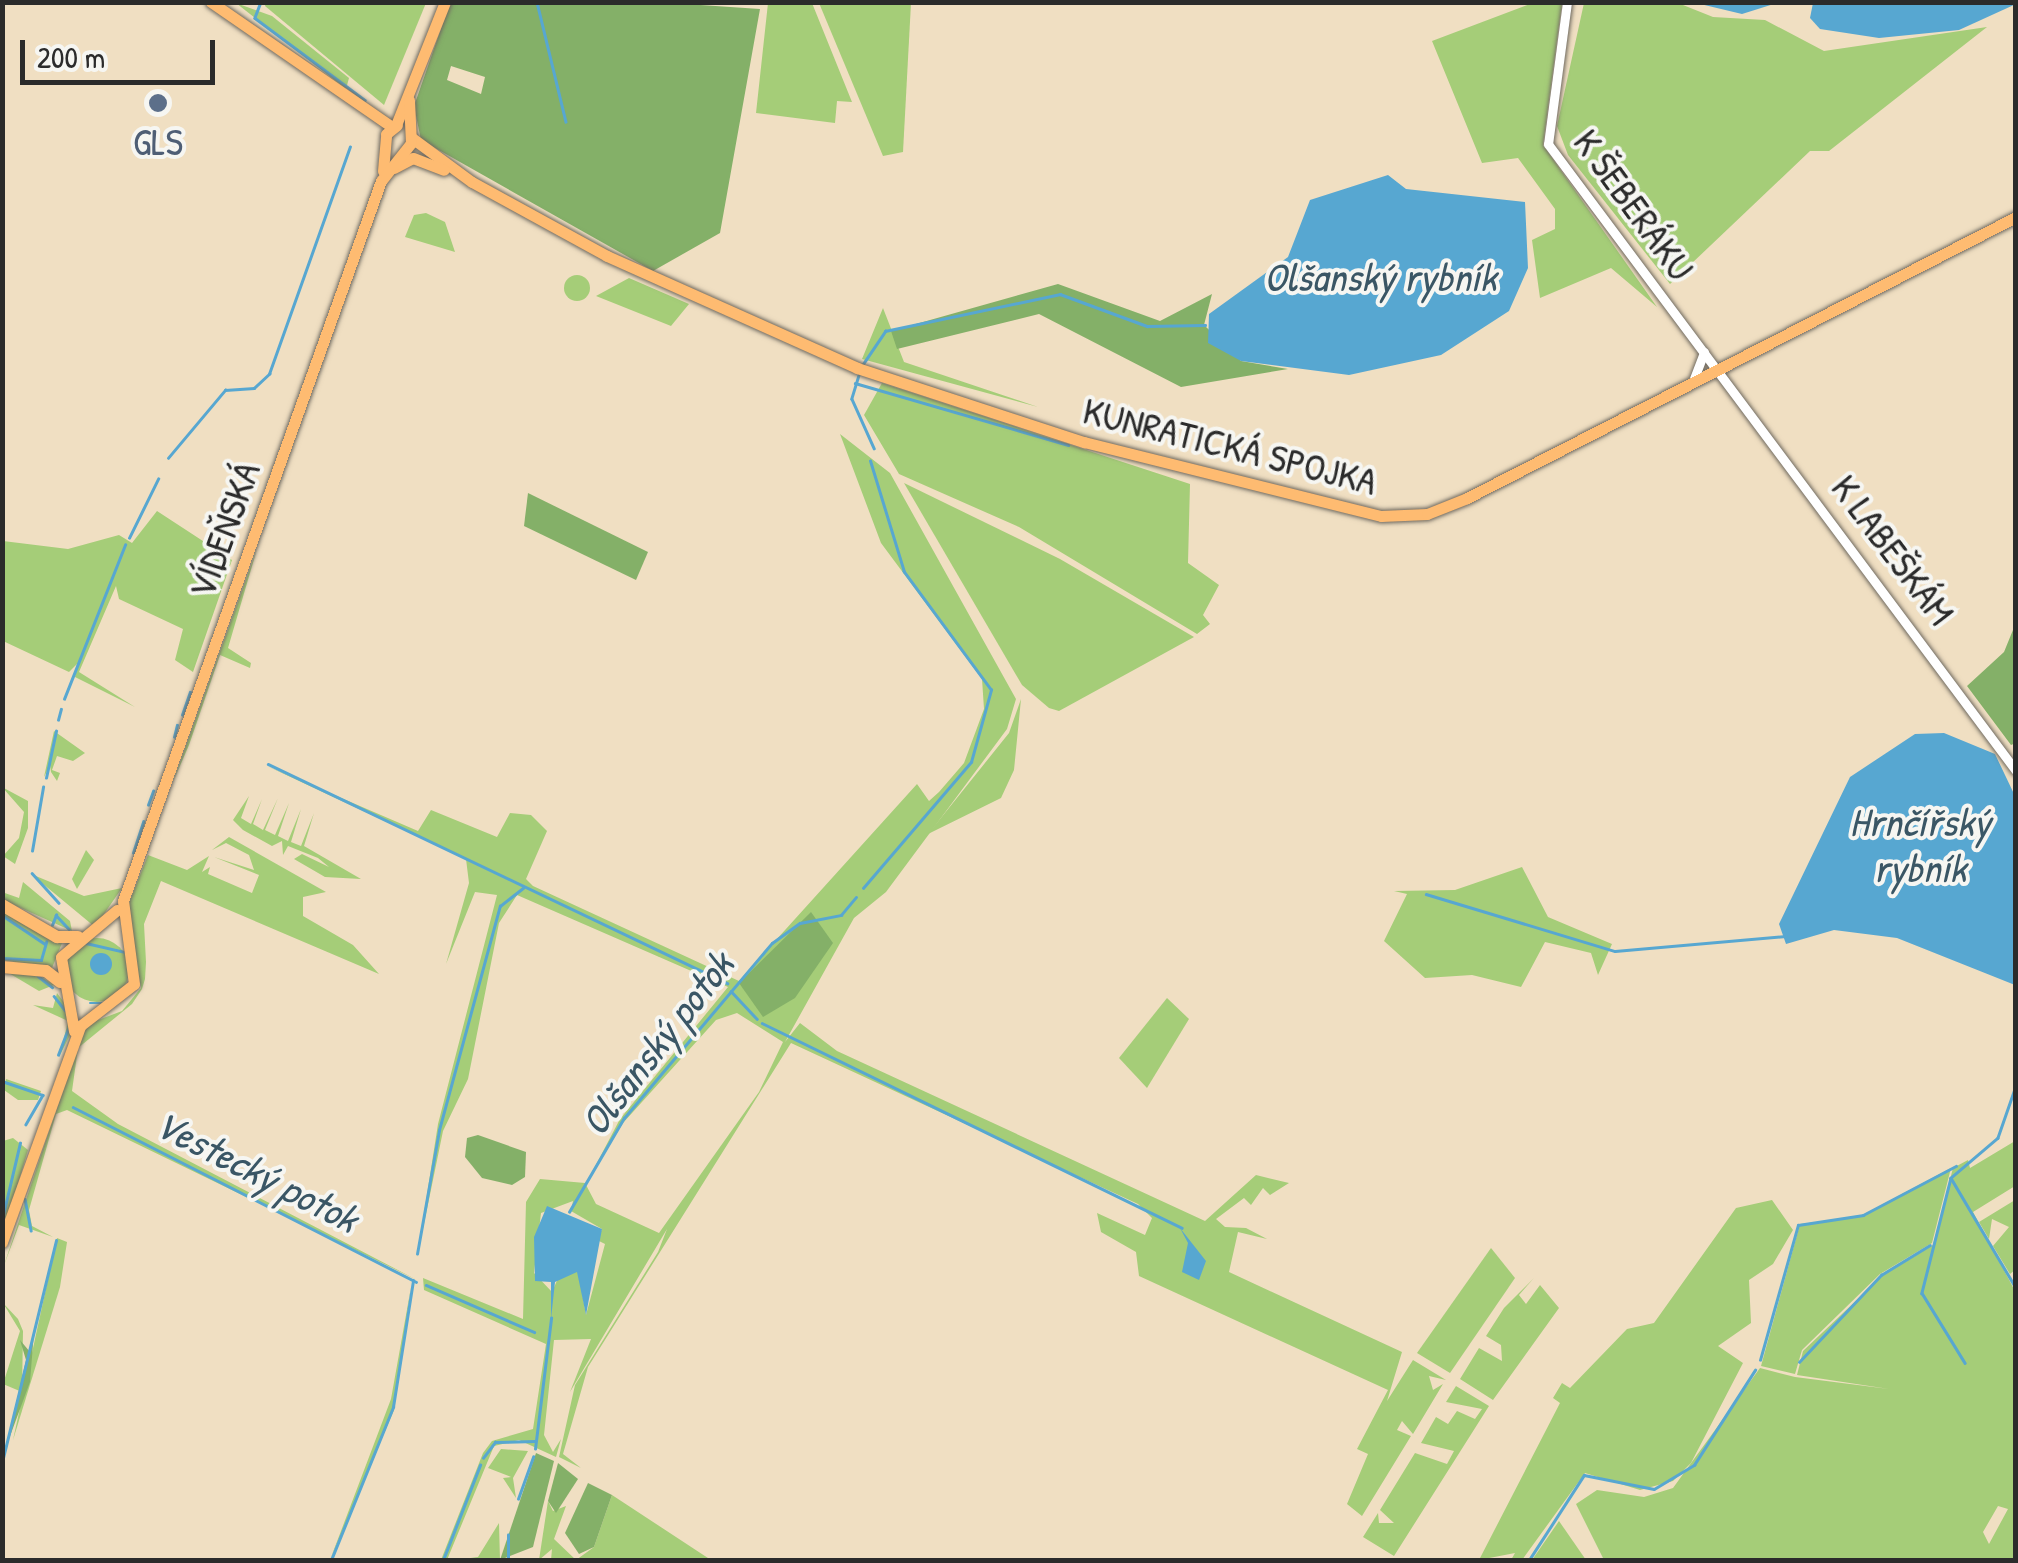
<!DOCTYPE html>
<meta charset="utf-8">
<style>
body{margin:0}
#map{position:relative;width:2018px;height:1563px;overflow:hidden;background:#f0dfc2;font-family:"Patrick Hand",sans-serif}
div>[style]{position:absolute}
.green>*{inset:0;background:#a5cd78}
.round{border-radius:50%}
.forest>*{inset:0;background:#84b068}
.water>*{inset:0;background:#57a7d1}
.stream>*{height:2.5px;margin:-1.25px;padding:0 1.25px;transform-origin:1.25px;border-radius:1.25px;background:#57a7d1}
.roads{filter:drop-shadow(0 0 2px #706a60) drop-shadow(0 0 2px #706a60)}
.minor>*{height:9px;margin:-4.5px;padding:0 4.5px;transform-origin:4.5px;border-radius:4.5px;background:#fff}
.major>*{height:11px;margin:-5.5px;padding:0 5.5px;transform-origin:5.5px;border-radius:5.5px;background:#febb71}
.highway>*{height:12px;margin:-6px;padding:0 6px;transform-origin:6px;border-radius:6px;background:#febb71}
.dots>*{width:28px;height:28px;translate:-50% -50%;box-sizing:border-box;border:5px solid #f6f6f2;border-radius:50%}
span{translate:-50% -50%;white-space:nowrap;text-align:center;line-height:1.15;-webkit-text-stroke:8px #f6f6f2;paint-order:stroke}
.service-label{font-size:38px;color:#4e5e75}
.street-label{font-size:38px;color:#2b2b2b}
.water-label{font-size:40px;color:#3a5665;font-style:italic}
.frame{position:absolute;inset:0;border:5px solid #2b2b2b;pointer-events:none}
.scale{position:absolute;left:20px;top:40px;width:195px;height:45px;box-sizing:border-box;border:5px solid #2b2b2b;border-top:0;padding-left:12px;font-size:30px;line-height:35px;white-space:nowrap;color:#2b2b2b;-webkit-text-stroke:8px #f6f6f2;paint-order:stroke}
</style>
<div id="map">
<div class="green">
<i style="clip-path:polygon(1535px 2px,1562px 3px,1543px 145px,1657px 307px,1611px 268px,1540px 298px,1532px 240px,1555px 229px,1555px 209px,1518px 158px,1482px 163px,1432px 41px)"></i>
<i style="clip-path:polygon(236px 3px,272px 16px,349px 78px,346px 89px)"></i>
<i style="clip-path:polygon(426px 3px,384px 105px,265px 6px,266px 2px)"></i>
<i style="clip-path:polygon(768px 3px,812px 3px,852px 102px,837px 101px,835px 123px,756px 113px)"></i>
<i style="clip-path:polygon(819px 3px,911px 3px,903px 152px,883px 156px)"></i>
<i style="clip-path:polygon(1584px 3px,1678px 3px,1713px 17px,1765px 20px,1824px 51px,1987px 27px,1829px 151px,1810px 151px,1670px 284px,1568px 155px,1557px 126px)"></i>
<i style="clip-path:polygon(426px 213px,445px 222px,455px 252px,405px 237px,414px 215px)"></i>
<i class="round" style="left:564px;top:275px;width:26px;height:26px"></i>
<i style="clip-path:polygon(629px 278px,689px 304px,671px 326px,596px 296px)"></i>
<i style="clip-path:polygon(883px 308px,904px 362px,1038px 407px,862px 359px)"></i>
<i style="clip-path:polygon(882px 383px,1190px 484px,1188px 563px,1219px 585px,1203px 615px,1210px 624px,1197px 634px,1019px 527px,899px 474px,864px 415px)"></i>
<i style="clip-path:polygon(evenodd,840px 434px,890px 473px,1016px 699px,1007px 729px,886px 892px,854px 918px,785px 1042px,800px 1023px,837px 1051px,1205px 1221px,1256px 1175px,1289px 1183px,1270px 1195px,1263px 1188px,1251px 1205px,1244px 1198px,1216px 1219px,1225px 1227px,1246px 1228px,1267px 1239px,1238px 1232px,1229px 1272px,1402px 1352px,1387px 1401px,1413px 1360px,1446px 1380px,1429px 1376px,1433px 1390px,1443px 1384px,1413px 1434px,1402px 1421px,1397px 1430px,1411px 1436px,1362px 1516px,1347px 1504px,1368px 1454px,1357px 1449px,1388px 1390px,1139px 1276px,1136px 1252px,1101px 1232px,1097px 1213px,1145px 1235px,1152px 1218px,1138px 1204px,791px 1043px,588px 1367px,563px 1454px,581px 1468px,559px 1457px,575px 1385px,658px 1252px,667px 1229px,570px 1392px,591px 1339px,554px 1340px,544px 1435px,553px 1452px,561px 1439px,556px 1457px,519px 1440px,494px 1446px,447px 1560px,441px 1560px,483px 1453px,492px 1441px,533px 1429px,546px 1344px,424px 1290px,423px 1278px,523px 1319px,526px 1202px,540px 1179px,585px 1183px,596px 1204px,659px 1233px,759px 1092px,783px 1042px,737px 1013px,716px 1020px,623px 1123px,589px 1178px,620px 1119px,728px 987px,517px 895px,499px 923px,468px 1079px,443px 1131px,417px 1258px,438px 1124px,497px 895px,475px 892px,446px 964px,469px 883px,466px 859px,267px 766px,418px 831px,431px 810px,497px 837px,510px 813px,531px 815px,547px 831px,526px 879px,533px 886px,739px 981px,917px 784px,929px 801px,939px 792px,964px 763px,984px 709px,982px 679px,881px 543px,840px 434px,573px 1201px,571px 1211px,602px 1229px,597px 1240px,605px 1244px,586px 1315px,578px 1270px,559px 1276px,552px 1292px,534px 1273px,541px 1213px,573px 1201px)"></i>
<i style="clip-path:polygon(904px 483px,1060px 559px,1194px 637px,1059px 711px,1049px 708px,1022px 685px)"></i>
<i style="clip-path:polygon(157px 511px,232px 560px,193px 672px,175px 660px,183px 629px,119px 599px,116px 586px,79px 672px,135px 707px,75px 677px,77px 664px,69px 672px,3px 641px,3px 541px,68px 549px,119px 535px,132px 543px)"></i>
<i style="clip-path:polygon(257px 549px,228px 648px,251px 663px,250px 668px,220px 655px,189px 745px,173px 782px)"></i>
<i style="clip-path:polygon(1021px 699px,1014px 770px,1001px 798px,928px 834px,896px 874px,1009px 733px)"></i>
<i style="clip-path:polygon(54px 731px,85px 753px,73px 761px,57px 756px,52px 770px,60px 773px,57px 781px,51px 772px,50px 765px,44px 777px)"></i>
<i style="clip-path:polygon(2px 787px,28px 801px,28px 828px,15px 864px,3px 856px,19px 838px,24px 812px)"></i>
<i style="clip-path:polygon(249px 796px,241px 818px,251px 824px,262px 799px,253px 824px,263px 830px,278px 798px,265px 830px,275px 835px,289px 803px,278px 836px,288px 841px,301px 809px,291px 842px,301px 846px,314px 813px,304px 846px,361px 879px,325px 877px,294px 859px,302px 854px,329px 867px,318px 858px,288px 846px,283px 855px,282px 841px,272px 846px,243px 830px,233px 820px)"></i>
<i style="clip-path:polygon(229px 837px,326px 892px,303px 897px,303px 916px,353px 945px,379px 974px,161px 881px,144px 924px,146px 962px,145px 979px,142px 989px,132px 1004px,78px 1048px,72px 1091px,118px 1124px,417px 1280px,67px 1110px,56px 1114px,29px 1210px,32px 1226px,53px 1237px,19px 1225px,3px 1268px,85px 1025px,122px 1011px,141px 988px,127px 908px,148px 855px,187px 870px,209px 856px,202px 872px,210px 867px,208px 874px,252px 893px,259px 875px,214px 857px,254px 870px,249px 855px,226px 843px,212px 850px)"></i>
<i style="clip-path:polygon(86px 850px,94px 860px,77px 889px,72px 879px)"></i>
<i style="clip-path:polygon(1522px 867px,1548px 917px,1612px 944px,1598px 975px,1591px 953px,1545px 942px,1521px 987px,1472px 975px,1425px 978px,1384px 941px,1407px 894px,1394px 891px,1455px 890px)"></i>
<i style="clip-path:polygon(31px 874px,84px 896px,122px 888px,95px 927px)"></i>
<i style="clip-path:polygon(23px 882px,70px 921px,72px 931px,3px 900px,2px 892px,19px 898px)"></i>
<i style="clip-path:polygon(2px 909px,62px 943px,52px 968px,3px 960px)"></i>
<i class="round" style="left:65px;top:938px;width:64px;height:64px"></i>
<i style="clip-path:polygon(2px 969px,32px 971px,54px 985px,39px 991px)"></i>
<i style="clip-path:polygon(57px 993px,68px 1008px,71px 1033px,60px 1055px,68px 1021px,33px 1005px,53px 1008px)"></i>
<i style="clip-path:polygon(1167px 998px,1189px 1019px,1147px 1088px,1119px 1058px)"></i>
<i style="clip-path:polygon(6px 1079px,41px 1091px,38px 1100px,18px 1100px,4px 1090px)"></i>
<i style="clip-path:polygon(13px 1138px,28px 1150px,3px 1234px,3px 1141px)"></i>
<i style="clip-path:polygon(evenodd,2015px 1141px,2015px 1186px,1973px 1212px,2015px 1291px,2015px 1560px,1604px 1560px,1576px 1504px,1597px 1490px,1644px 1497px,1673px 1488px,1760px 1368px,1795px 1377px,1889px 1389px,1797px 1375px,1803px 1351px,1882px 1276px,1933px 1245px,1953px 1168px,1968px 1160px,1970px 1168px,2015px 1141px,1998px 1506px,2008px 1509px,1989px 1544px,1983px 1532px,1998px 1506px)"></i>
<i style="clip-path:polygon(1951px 1168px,1932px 1243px,1880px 1274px,1802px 1350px,1795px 1374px,1761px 1366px,1800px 1224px,1859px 1217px)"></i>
<i style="clip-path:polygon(1772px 1200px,1793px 1230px,1773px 1264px,1749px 1280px,1751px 1323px,1718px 1346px,1743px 1363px,1691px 1463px,1673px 1481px,1640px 1490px,1585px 1473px,1522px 1560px,1511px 1560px,1515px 1553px,1479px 1560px,1560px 1403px,1553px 1398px,1562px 1383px,1570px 1388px,1627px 1329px,1654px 1323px,1736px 1208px)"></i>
<i style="clip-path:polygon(2015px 1200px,2015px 1270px,2010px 1274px,1993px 1246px,2009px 1227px,1992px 1219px,1989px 1239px,1979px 1222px)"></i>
<i style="clip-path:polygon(57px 1238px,67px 1242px,60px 1287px,13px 1440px)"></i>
<i style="clip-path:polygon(1491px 1248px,1515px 1278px,1450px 1373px,1417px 1353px)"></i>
<i style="clip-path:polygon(1534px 1278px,1519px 1295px,1526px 1304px,1540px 1285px,1559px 1308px,1493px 1400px,1460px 1379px,1479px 1348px,1502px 1361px,1501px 1345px,1486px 1336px,1504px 1308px)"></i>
<i style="clip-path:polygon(411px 1287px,394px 1410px,330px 1560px,391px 1399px)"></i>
<i style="clip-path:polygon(3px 1303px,18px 1319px,23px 1331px,22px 1392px,3px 1384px,20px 1331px)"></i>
<i style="clip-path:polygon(1456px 1386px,1489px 1406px,1394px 1556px,1363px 1537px,1378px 1513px,1379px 1523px,1394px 1523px,1380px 1510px,1415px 1453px,1447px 1464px,1454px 1451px,1421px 1443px,1436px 1417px,1448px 1424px,1457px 1411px,1475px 1419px,1482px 1409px,1446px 1402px)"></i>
<i style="clip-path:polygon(501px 1449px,528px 1451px,513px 1478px,516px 1498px,503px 1478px,511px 1477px,488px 1468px)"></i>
<i style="clip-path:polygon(612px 1495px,711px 1560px,551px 1560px,552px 1549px,539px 1560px,548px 1501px,553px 1511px,566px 1506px,554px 1539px,576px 1560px,594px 1547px)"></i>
<i style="clip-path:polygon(1559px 1521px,1586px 1560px,1532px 1560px)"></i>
<i style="clip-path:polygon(499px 1523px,500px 1560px,456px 1560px,478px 1557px)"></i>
</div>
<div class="forest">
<i style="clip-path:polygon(evenodd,656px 2px,760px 9px,720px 233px,653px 271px,421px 140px,414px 106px,450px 3px,656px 2px,451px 66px,485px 77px,481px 94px,447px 80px,451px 66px)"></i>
<i style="clip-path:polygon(1058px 284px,1160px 321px,1212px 294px,1204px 325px,1241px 361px,1288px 369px,1181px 387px,1039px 314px,897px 349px,891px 331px)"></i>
<i style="clip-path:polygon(528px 493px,648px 552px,636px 580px,524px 526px)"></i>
<i style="clip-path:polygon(2015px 625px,2016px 743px,2011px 745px,1967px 686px,2004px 652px)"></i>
<i style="clip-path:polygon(811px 912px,833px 943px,795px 998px,763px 1017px,739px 983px)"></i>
<i style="clip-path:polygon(478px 1135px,526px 1152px,525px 1177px,512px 1185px,482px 1178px,465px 1157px,467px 1138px)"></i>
<i style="clip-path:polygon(34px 1332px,30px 1382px,6px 1447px,26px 1360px,20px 1340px,30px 1352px)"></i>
<i style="clip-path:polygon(536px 1453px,554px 1461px,533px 1547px,500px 1560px)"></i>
<i style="clip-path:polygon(558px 1463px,578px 1479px,556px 1513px,548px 1501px)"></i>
<i style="clip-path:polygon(588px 1483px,612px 1495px,594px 1547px,579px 1554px,565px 1533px)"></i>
</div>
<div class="water">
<i style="clip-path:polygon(1696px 3px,1777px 2px,1777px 3px,1742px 14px)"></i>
<i style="clip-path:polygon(1813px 3px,2015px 2px,2016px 4px,1959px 30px,1879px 38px,1820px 29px,1810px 18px)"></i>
<i style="clip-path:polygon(1388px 175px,1406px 189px,1525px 202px,1528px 268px,1509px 311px,1441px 355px,1349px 375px,1241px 361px,1208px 343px,1209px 314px,1288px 257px,1310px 200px)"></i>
<i style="clip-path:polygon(1944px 733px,1995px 754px,2015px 796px,2015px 985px,1897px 938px,1834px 930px,1786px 944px,1779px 924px,1850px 777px,1915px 734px)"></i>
<i class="round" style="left:90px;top:953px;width:22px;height:22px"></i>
<i style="clip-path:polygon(547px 1206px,602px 1229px,586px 1315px,577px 1272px,555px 1282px,551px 1319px,551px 1282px,535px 1281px,534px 1237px)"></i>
<i style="clip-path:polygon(1180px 1228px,1206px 1261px,1199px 1280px,1182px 1272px,1188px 1243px)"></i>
</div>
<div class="stream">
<i style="left:261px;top:2px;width:17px;rotate:111deg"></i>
<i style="left:255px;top:18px;width:137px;rotate:36.7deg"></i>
<i style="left:537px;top:2px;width:123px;rotate:76.4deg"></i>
<i style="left:863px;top:364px;width:40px;rotate:-56deg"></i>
<i style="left:885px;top:331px;width:179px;rotate:-11.9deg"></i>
<i style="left:1060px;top:294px;width:93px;rotate:20.2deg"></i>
<i style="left:1147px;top:326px;width:58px;rotate:-1deg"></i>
<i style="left:860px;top:372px;width:28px;rotate:107deg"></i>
<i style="left:852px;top:399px;width:54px;rotate:65.8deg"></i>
<i style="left:855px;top:383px;width:222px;rotate:16.2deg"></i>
<i style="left:168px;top:458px;width:89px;rotate:-50deg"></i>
<i style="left:225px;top:390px;width:29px;rotate:-4deg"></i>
<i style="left:254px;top:388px;width:21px;rotate:-43deg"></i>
<i style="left:269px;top:374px;width:241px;rotate:-70.4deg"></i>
<i style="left:129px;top:538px;width:66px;rotate:-63.8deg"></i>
<i style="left:64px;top:699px;width:166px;rotate:-68.4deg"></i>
<i style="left:182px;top:715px;width:24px;rotate:-71deg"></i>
<i style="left:58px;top:720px;width:11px;rotate:-75deg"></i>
<i style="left:174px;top:737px;width:12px;rotate:-76deg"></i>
<i style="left:268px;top:764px;width:509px;rotate:25.51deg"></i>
<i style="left:46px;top:778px;width:48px;rotate:-78deg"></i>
<i style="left:148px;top:805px;width:15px;rotate:-70deg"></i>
<i style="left:32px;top:851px;width:65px;rotate:-80.2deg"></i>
<i style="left:133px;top:853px;width:33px;rotate:-72deg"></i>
<i style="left:32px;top:873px;width:40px;rotate:48deg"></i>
<i style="left:863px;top:888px;width:166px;rotate:-49.4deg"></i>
<i style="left:971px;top:762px;width:75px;rotate:-74.5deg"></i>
<i style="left:991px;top:690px;width:147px;rotate:-126.4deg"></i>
<i style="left:904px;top:572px;width:116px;rotate:-107deg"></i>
<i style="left:1426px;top:894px;width:197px;rotate:16.8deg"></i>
<i style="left:1615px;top:951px;width:171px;rotate:-5deg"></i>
<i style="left:2px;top:915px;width:52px;rotate:34deg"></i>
<i style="left:52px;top:925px;width:11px;rotate:-68deg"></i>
<i style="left:56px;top:915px;width:19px;rotate:47deg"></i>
<i style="left:86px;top:943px;width:39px;rotate:13deg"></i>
<i style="left:2px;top:958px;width:39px;rotate:3deg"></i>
<i style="left:41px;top:960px;width:19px;rotate:-74deg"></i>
<i style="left:38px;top:976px;width:18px;rotate:38deg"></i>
<i style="left:731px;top:991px;width:38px;rotate:47deg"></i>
<i style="left:54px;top:996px;width:18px;rotate:52deg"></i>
<i style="left:90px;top:1003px;width:13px"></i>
<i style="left:762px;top:1023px;width:467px;rotate:26deg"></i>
<i style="left:58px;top:1055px;width:30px;rotate:-69deg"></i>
<i style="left:2px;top:1081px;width:43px;rotate:18.9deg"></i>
<i style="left:43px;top:1095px;width:34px;rotate:120deg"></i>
<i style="left:2016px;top:1086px;width:55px;rotate:109.1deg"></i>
<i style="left:1998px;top:1138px;width:62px;rotate:139.6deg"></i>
<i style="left:1951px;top:1178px;width:128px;rotate:59.4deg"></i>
<i style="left:73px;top:1107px;width:385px;rotate:27deg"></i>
<i style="left:1951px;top:1178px;width:119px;rotate:104.2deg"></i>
<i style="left:1922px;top:1293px;width:82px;rotate:58.4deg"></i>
<i style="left:25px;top:1199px;width:32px;rotate:79deg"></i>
<i style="left:569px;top:1212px;width:109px;rotate:-59.7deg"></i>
<i style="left:624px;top:1118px;width:229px;rotate:-49.8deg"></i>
<i style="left:772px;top:943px;width:34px;rotate:-36deg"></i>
<i style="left:800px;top:923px;width:42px;rotate:-11deg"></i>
<i style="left:841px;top:915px;width:23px;rotate:-50deg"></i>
<i style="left:2px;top:1219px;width:78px;rotate:-76.7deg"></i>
<i style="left:417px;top:1254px;width:126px;rotate:-79.9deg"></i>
<i style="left:439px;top:1130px;width:232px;rotate:-74.8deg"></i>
<i style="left:500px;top:906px;width:29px;rotate:-38deg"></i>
<i style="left:426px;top:1285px;width:118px;rotate:23.5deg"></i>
<i style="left:1760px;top:1360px;width:140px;rotate:-74.3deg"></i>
<i style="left:1798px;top:1225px;width:66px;rotate:-8.7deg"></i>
<i style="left:1863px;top:1215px;width:105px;rotate:-27.8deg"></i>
<i style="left:1799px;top:1362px;width:120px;rotate:-46.7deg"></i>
<i style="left:1881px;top:1275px;width:57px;rotate:-31.5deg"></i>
<i style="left:535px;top:1449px;width:132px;rotate:-83deg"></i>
<i style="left:483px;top:1458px;width:20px;rotate:-53deg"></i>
<i style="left:495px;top:1442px;width:40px;rotate:-1.4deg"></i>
<i style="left:2px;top:1462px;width:228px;rotate:-76.3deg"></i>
<i style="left:518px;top:1499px;width:45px;rotate:-70.3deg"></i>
<i style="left:331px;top:1560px;width:165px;rotate:-67.9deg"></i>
<i style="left:393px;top:1407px;width:128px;rotate:-81deg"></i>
<i style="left:443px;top:1560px;width:102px;rotate:-68.7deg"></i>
<i style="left:508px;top:1560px;width:25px;rotate:-90deg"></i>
<i style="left:1529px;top:1560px;width:101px;rotate:-57.1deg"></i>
<i style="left:1584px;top:1475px;width:71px;rotate:11.3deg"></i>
<i style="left:1654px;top:1489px;width:47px;rotate:-31deg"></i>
<i style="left:1694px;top:1465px;width:113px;rotate:-57.3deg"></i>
</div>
<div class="roads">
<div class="minor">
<i style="left:1567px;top:2px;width:143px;rotate:97.6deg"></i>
<i style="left:1548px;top:144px;width:782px;rotate:53.26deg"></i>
<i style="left:1693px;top:381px;width:31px;rotate:-69deg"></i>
</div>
<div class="major">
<i style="left:211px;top:2px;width:220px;rotate:34.6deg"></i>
<i style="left:396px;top:125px;width:132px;rotate:-68.3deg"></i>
<i style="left:412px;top:138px;width:74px;rotate:36.3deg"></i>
<i style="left:472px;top:182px;width:154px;rotate:28.7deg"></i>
<i style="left:607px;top:256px;width:274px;rotate:24.1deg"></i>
<i style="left:857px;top:368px;width:239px;rotate:18.1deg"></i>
<i style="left:1084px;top:442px;width:306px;rotate:14deg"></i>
<i style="left:1381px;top:516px;width:46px;rotate:-2.5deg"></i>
<i style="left:1427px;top:514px;width:43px;rotate:-21.8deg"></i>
<i style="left:1467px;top:498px;width:617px;rotate:-27.11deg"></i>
<i style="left:394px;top:168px;width:21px;rotate:-28deg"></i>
<i style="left:413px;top:158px;width:33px;rotate:21deg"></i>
<i style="left:383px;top:171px;width:37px;rotate:-85deg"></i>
<i style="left:386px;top:134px;width:14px;rotate:-39deg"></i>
<i style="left:74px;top:1031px;width:75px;rotate:-100deg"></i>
<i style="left:61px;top:957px;width:73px;rotate:-40deg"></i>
<i style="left:2px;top:1242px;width:230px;rotate:-70.1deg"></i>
<i style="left:80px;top:1026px;width:68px;rotate:-37.9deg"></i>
<i style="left:134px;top:984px;width:84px;rotate:-97.5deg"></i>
<i style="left:123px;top:901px;width:765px;rotate:-70.29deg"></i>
<i style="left:381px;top:181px;width:48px;rotate:-51.7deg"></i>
<i style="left:411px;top:143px;width:43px;rotate:-92.7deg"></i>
</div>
<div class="highway">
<i style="left:2px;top:905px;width:64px;rotate:30.2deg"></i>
<i style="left:57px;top:937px;width:21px"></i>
<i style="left:2px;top:967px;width:44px;rotate:5.2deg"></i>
<i style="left:46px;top:971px;width:18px;rotate:38deg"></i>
</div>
</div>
<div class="dots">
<i style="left:158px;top:103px;background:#5c6f8a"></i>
</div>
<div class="service-label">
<span style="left:158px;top:142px">GLS</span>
</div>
<div class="street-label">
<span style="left:1634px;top:205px;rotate:54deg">K ŠEBERÁKU</span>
<span style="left:1230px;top:446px;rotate:14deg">KUNRATICKÁ SPOJKA</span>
<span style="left:224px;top:530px;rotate:-70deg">VÍDEŇSKÁ</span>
<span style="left:1893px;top:550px;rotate:53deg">K LABEŠKÁM</span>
</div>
<div class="water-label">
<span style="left:1380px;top:276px">Olšanský rybník</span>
<span style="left:1920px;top:844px">Hrnčířský<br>rybník</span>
<span style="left:656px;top:1043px;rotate:-52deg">Olšanský potok</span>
<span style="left:257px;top:1170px;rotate:27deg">Vestecký potok</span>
</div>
<div class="frame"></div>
<div class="scale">200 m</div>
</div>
